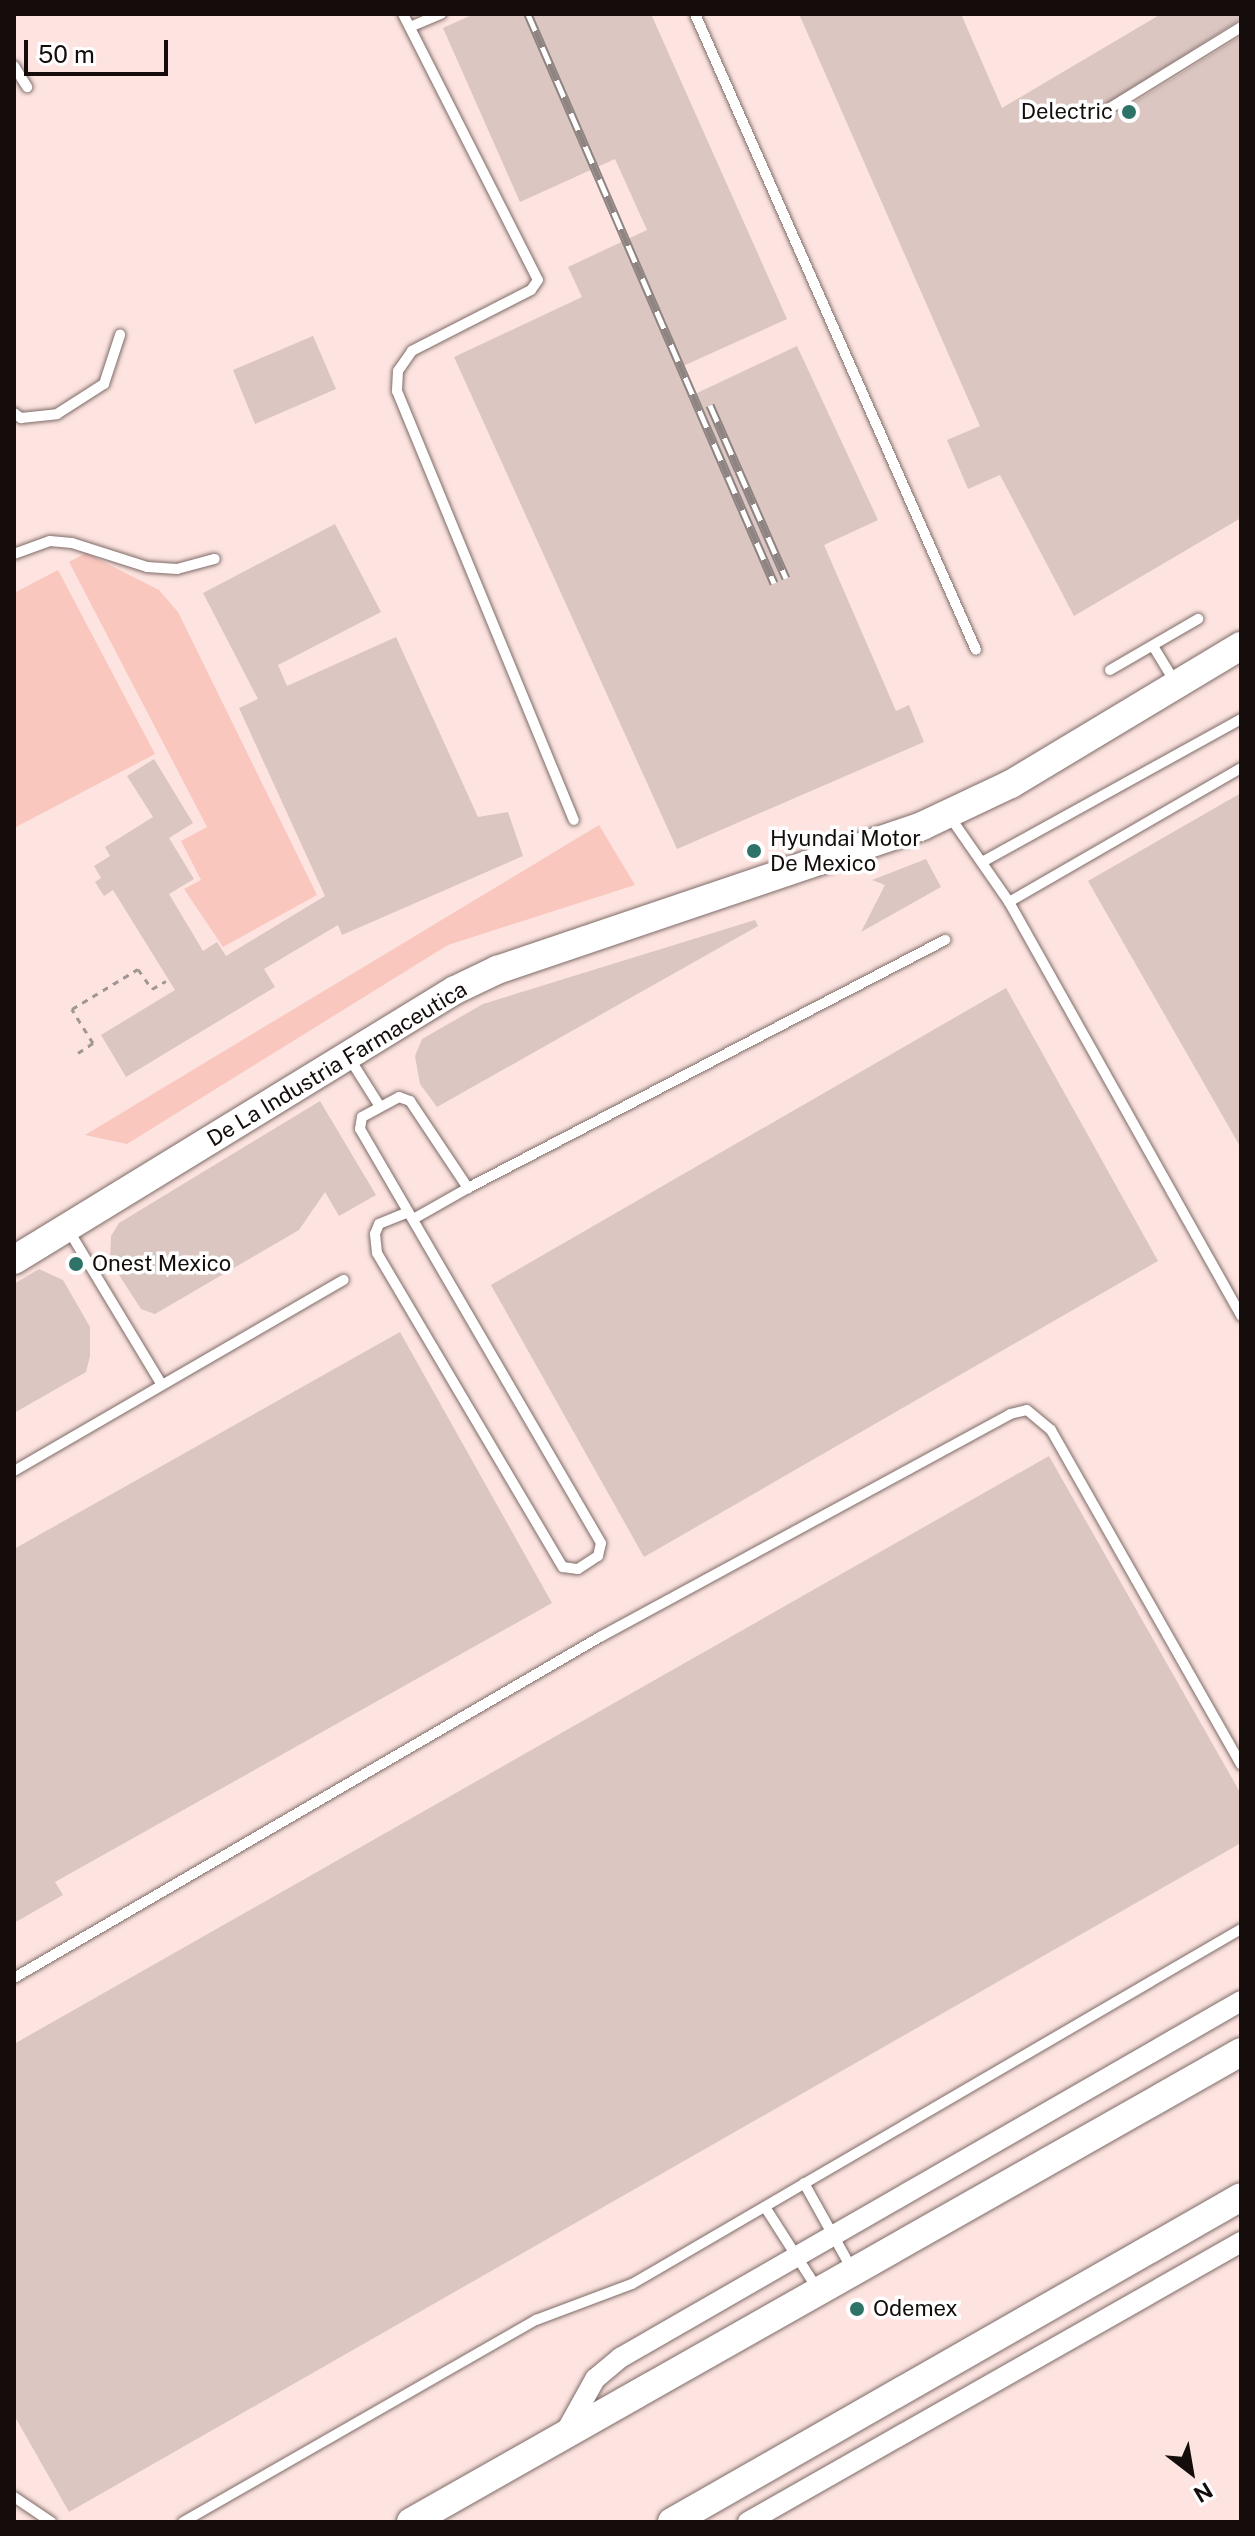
<!DOCTYPE html>
<style>
body{margin:0}
#map{position:relative;width:1255px;height:2536px;overflow:hidden;background:#fff2ef;font-family:"Public Sans",sans-serif}
div>[style]{position:absolute}
.built>*{inset:0;background:#fde4e0}
.green>*{inset:0;background:#fac7be}
.building>*{inset:0;background:#dbc6c2}
.path>*{height:3px;margin-top:-1.5px;transform-origin:0;background:repeating-linear-gradient(90deg,#a09693 0 6px,transparent 0 12px)}
.roads{filter:drop-shadow(0 0 2px #7e6b68) drop-shadow(0 0 2px #7e6b68)}
.lane>*{height:10px;margin:-5px;padding:0 5px;transform-origin:5px;border-radius:5px;background:#fff}
.street>*{height:20px;margin:-10px;padding:0 10px;transform-origin:10px;border-radius:10px;background:#fff}
.secondary>*{height:28px;margin:-14px;padding:0 14px;transform-origin:14px;border-radius:14px;background:#fff}
.rail>*{height:9px;margin-top:-4.5px;transform-origin:0;background:repeating-linear-gradient(90deg,#fff 0 18px,#8e8482 0 36px);box-sizing:border-box;border-block:2px solid #8e8482}
.dots>*{width:22px;height:22px;translate:-50% -50%;box-sizing:border-box;border:4px solid #fff;border-radius:50%}
span{translate:-50% -50%;white-space:nowrap;text-align:center;line-height:1.15;-webkit-text-stroke:7px #fff;paint-order:stroke}
.poi-label{font-size:22px;color:#140d0b}
.right{translate:-100% -50%;text-align:right}
.left{translate:0 -50%;text-align:left}
.street-label{font-size:22px;color:#140d0b}
.frame{position:absolute;inset:0;border:16px solid #140d0b;pointer-events:none}
.north{position:absolute;left:1151px;top:2432px;width:80px;height:80px;-webkit-text-stroke:6px #fff;paint-order:stroke;rotate:149deg;font-size:22px;font-weight:700;line-height:32px;text-align:center;color:#140d0b}
.north::after{content:'';display:block;margin:auto;width:28px;height:36px;background:#140d0b;clip-path:polygon(50% 0,100% 100%,50% 72%,0 100%)}
.scale{position:absolute;left:24px;top:40px;width:144px;height:36px;box-sizing:border-box;border:4px solid #140d0b;border-top:0;padding-left:10px;font-size:24px;line-height:28px;white-space:nowrap;color:#140d0b;-webkit-text-stroke:6px #fff;paint-order:stroke}
</style>
<div id="map">
<div class="built">
<i style="clip-path:polygon(14px 14px,1241px 14px,1241px 2522px,14px 2522px)"></i>
</div>
<div class="green">
<i style="clip-path:polygon(86px 553px,159px 590px,178px 612px,317px 895px,223px 947px,184px 889px,201px 880px,181px 841px,207px 827px,69px 562px)"></i>
<i style="clip-path:polygon(58px 570px,155px 754px,14px 828px,14px 593px)"></i>
<i style="clip-path:polygon(599px 825px,635px 885px,448px 945px,127px 1144px,85px 1135px)"></i>
</div>
<div class="building">
<i style="clip-path:polygon(474px 14px,651px 14px,787px 319px,683px 366px,695px 394px,797px 346px,878px 520px,824px 545px,896px 711px,909px 705px,924px 742px,677px 849px,454px 357px,582px 297px,568px 267px,647px 230px,615px 159px,520px 202px,443px 28px)"></i>
<i style="clip-path:polygon(799px 14px,961px 14px,1002px 108px,1161px 14px,1241px 14px,1241px 19px,1094px 112px,1098px 120px,1106px 120px,1241px 36px,1241px 518px,1074px 616px,1000px 475px,968px 489px,947px 440px,980px 426px)"></i>
<i style="clip-path:polygon(313px 336px,336px 389px,255px 424px,233px 370px)"></i>
<i style="clip-path:polygon(335px 524px,381px 612px,278px 665px,287px 686px,396px 637px,478px 817px,508px 812px,523px 856px,342px 935px,338px 925px,264px 969px,275px 987px,126px 1077px,101px 1035px,175px 990px,113px 890px,104px 896px,95px 882px,101px 878px,94px 866px,110px 856px,105px 847px,153px 817px,127px 776px,154px 759px,193px 823px,169px 838px,194px 879px,169px 894px,203px 951px,217px 942px,226px 956px,325px 896px,239px 708px,258px 699px,203px 593px)"></i>
<i style="clip-path:polygon(1241px 793px,1241px 1148px,1088px 881px)"></i>
<i style="clip-path:polygon(926px 859px,941px 887px,861px 932px,885px 885px,872px 880px)"></i>
<i style="clip-path:polygon(755px 920px,758px 926px,437px 1107px,420px 1084px,415px 1056px,422px 1039px,483px 1004px)"></i>
<i style="clip-path:polygon(1006px 988px,1158px 1261px,644px 1557px,491px 1285px)"></i>
<i style="clip-path:polygon(320px 1101px,376px 1195px,339px 1216px,325px 1192px,299px 1230px,155px 1314px,141px 1309px,110px 1261px,111px 1236px,119px 1223px)"></i>
<i style="clip-path:polygon(39px 1269px,63px 1280px,90px 1327px,90px 1356px,86px 1372px,14px 1413px,14px 1284px)"></i>
<i style="clip-path:polygon(400px 1332px,552px 1603px,55px 1882px,63px 1895px,14px 1923px,14px 1549px)"></i>
<i style="clip-path:polygon(1049px 1456px,1241px 1794px,1241px 1843px,69px 2512px,14px 2415px,14px 2044px)"></i>
</div>
<div class="path">
<i style="left:78px;top:1053px;width:18px;rotate:-34deg"></i>
<i style="left:93px;top:1043px;width:40px;rotate:-122deg"></i>
<i style="left:72px;top:1009px;width:77px;rotate:-31.2deg"></i>
<i style="left:138px;top:969px;width:24px;rotate:55deg"></i>
<i style="left:152px;top:989px;width:16px;rotate:-30deg"></i>
</div>
<div class="roads">
<div class="lane">
<i style="left:403px;top:14px;width:298px;rotate:63.1deg"></i>
<i style="left:538px;top:280px;width:12px;rotate:125deg"></i>
<i style="left:531px;top:290px;width:134px;rotate:152.9deg"></i>
<i style="left:412px;top:351px;width:24px;rotate:125deg"></i>
<i style="left:398px;top:371px;width:20px;rotate:93deg"></i>
<i style="left:397px;top:391px;width:464px;rotate:67.6deg"></i>
<i style="left:695px;top:14px;width:695px;rotate:66.16deg"></i>
<i style="left:410px;top:27px;width:34px;rotate:-23deg"></i>
<i style="left:14px;top:66px;width:25px;rotate:58deg"></i>
<i style="left:1102px;top:113px;width:163px;rotate:-31.7deg"></i>
<i style="left:14px;top:413px;width:9px;rotate:36deg"></i>
<i style="left:21px;top:418px;width:36px;rotate:-6deg"></i>
<i style="left:57px;top:414px;width:56px;rotate:-32.6deg"></i>
<i style="left:104px;top:384px;width:52px;rotate:-71.9deg"></i>
<i style="left:14px;top:554px;width:38px;rotate:-20deg"></i>
<i style="left:50px;top:541px;width:22px;rotate:5deg"></i>
<i style="left:72px;top:543px;width:79px;rotate:17.7deg"></i>
<i style="left:147px;top:567px;width:30px;rotate:4deg"></i>
<i style="left:177px;top:569px;width:39px;rotate:-15deg"></i>
<i style="left:1153px;top:646px;width:42px;rotate:58.6deg"></i>
<i style="left:1110px;top:670px;width:102px;rotate:-30.1deg"></i>
<i style="left:950px;top:817px;width:103px;rotate:55.2deg"></i>
<i style="left:1009px;top:902px;width:475px;rotate:60.7deg"></i>
<i style="left:984px;top:861px;width:294px;rotate:-28.9deg"></i>
<i style="left:1009px;top:902px;width:268px;rotate:-30deg"></i>
<i style="left:348px;top:1056px;width:58px;rotate:57.7deg"></i>
<i style="left:468px;top:1188px;width:538px;rotate:-27.47deg"></i>
<i style="left:406px;top:1213px;width:29px;rotate:158deg"></i>
<i style="left:379px;top:1224px;width:11px;rotate:112deg"></i>
<i style="left:375px;top:1234px;width:19px;rotate:84deg"></i>
<i style="left:377px;top:1253px;width:365px;rotate:59.4deg"></i>
<i style="left:563px;top:1567px;width:15px;rotate:8deg"></i>
<i style="left:578px;top:1569px;width:24px;rotate:-33deg"></i>
<i style="left:598px;top:1556px;width:13px;rotate:-77deg"></i>
<i style="left:601px;top:1543px;width:479px;rotate:-120.2deg"></i>
<i style="left:360px;top:1129px;width:12px;rotate:-81deg"></i>
<i style="left:362px;top:1117px;width:42px;rotate:-28.4deg"></i>
<i style="left:399px;top:1097px;width:12px;rotate:20deg"></i>
<i style="left:410px;top:1101px;width:105px;rotate:56.3deg"></i>
<i style="left:468px;top:1188px;width:61px;rotate:150.5deg"></i>
<i style="left:69px;top:1231px;width:176px;rotate:58.9deg"></i>
<i style="left:14px;top:1471px;width:381px;rotate:-30.1deg"></i>
<i style="left:14px;top:1978px;width:678px;rotate:-30.2deg"></i>
<i style="left:600px;top:1637px;width:467px;rotate:-28.5deg"></i>
<i style="left:1010px;top:1414px;width:17px;rotate:-13deg"></i>
<i style="left:1027px;top:1410px;width:31px;rotate:40deg"></i>
<i style="left:1051px;top:1430px;width:385px;rotate:60.4deg"></i>
<i style="left:804px;top:2183px;width:101px;rotate:60.9deg"></i>
<i style="left:765px;top:2207px;width:98px;rotate:57.4deg"></i>
<i style="left:14px;top:2497px;width:45px;rotate:34deg"></i>
<i style="left:183px;top:2522px;width:407px;rotate:-29.8deg"></i>
<i style="left:536px;top:2320px;width:103px;rotate:-20.6deg"></i>
<i style="left:632px;top:2284px;width:705px;rotate:-30.24deg"></i>
</div>
<div class="street">
<i style="left:565px;top:2433px;width:62px;rotate:-60.9deg"></i>
<i style="left:595px;top:2379px;width:33px;rotate:-40deg"></i>
<i style="left:620px;top:2358px;width:716px;rotate:-29.89deg"></i>
<i style="left:748px;top:2522px;width:567px;rotate:-29.59deg"></i>
</div>
<div class="secondary">
<i style="left:14px;top:1260px;width:517px;rotate:-31.48deg"></i>
<i style="left:455px;top:990px;width:47px;rotate:-25.5deg"></i>
<i style="left:497px;top:970px;width:449px;rotate:-18.7deg"></i>
<i style="left:922px;top:826px;width:98px;rotate:-25.3deg"></i>
<i style="left:1011px;top:784px;width:268px;rotate:-31deg"></i>
<i style="left:411px;top:2522px;width:954px;rotate:-29.52deg"></i>
<i style="left:672px;top:2522px;width:655px;rotate:-29.73deg"></i>
</div>
</div>
<div class="rail">
<i style="left:528px;top:14px;width:620px;rotate:66.62deg"></i>
<i style="left:710px;top:405px;width:189px;rotate:66.3deg"></i>
</div>
<div class="dots">
<i style="left:1129px;top:112px;background:#2e7367"></i>
<i style="left:754px;top:851px;background:#2e7367"></i>
<i style="left:76px;top:1264px;background:#2e7367"></i>
<i style="left:857px;top:2309px;background:#2e7367"></i>
</div>
<div class="poi-label">
<span class="right" style="left:1113px;top:112px">Delectric</span>
<span class="left" style="left:770px;top:851px">Hyundai Motor<br>De Mexico</span>
<span class="left" style="left:92px;top:1264px">Onest Mexico</span>
<span class="left" style="left:873px;top:2309px">Odemex</span>
</div>
<div class="street-label">
<span style="left:337px;top:1064px;rotate:-31deg">De La Industria Farmaceutica</span>
</div>
<div class="frame"></div>
<div class="north">N</div>
<div class="scale">50 m</div>
</div>
